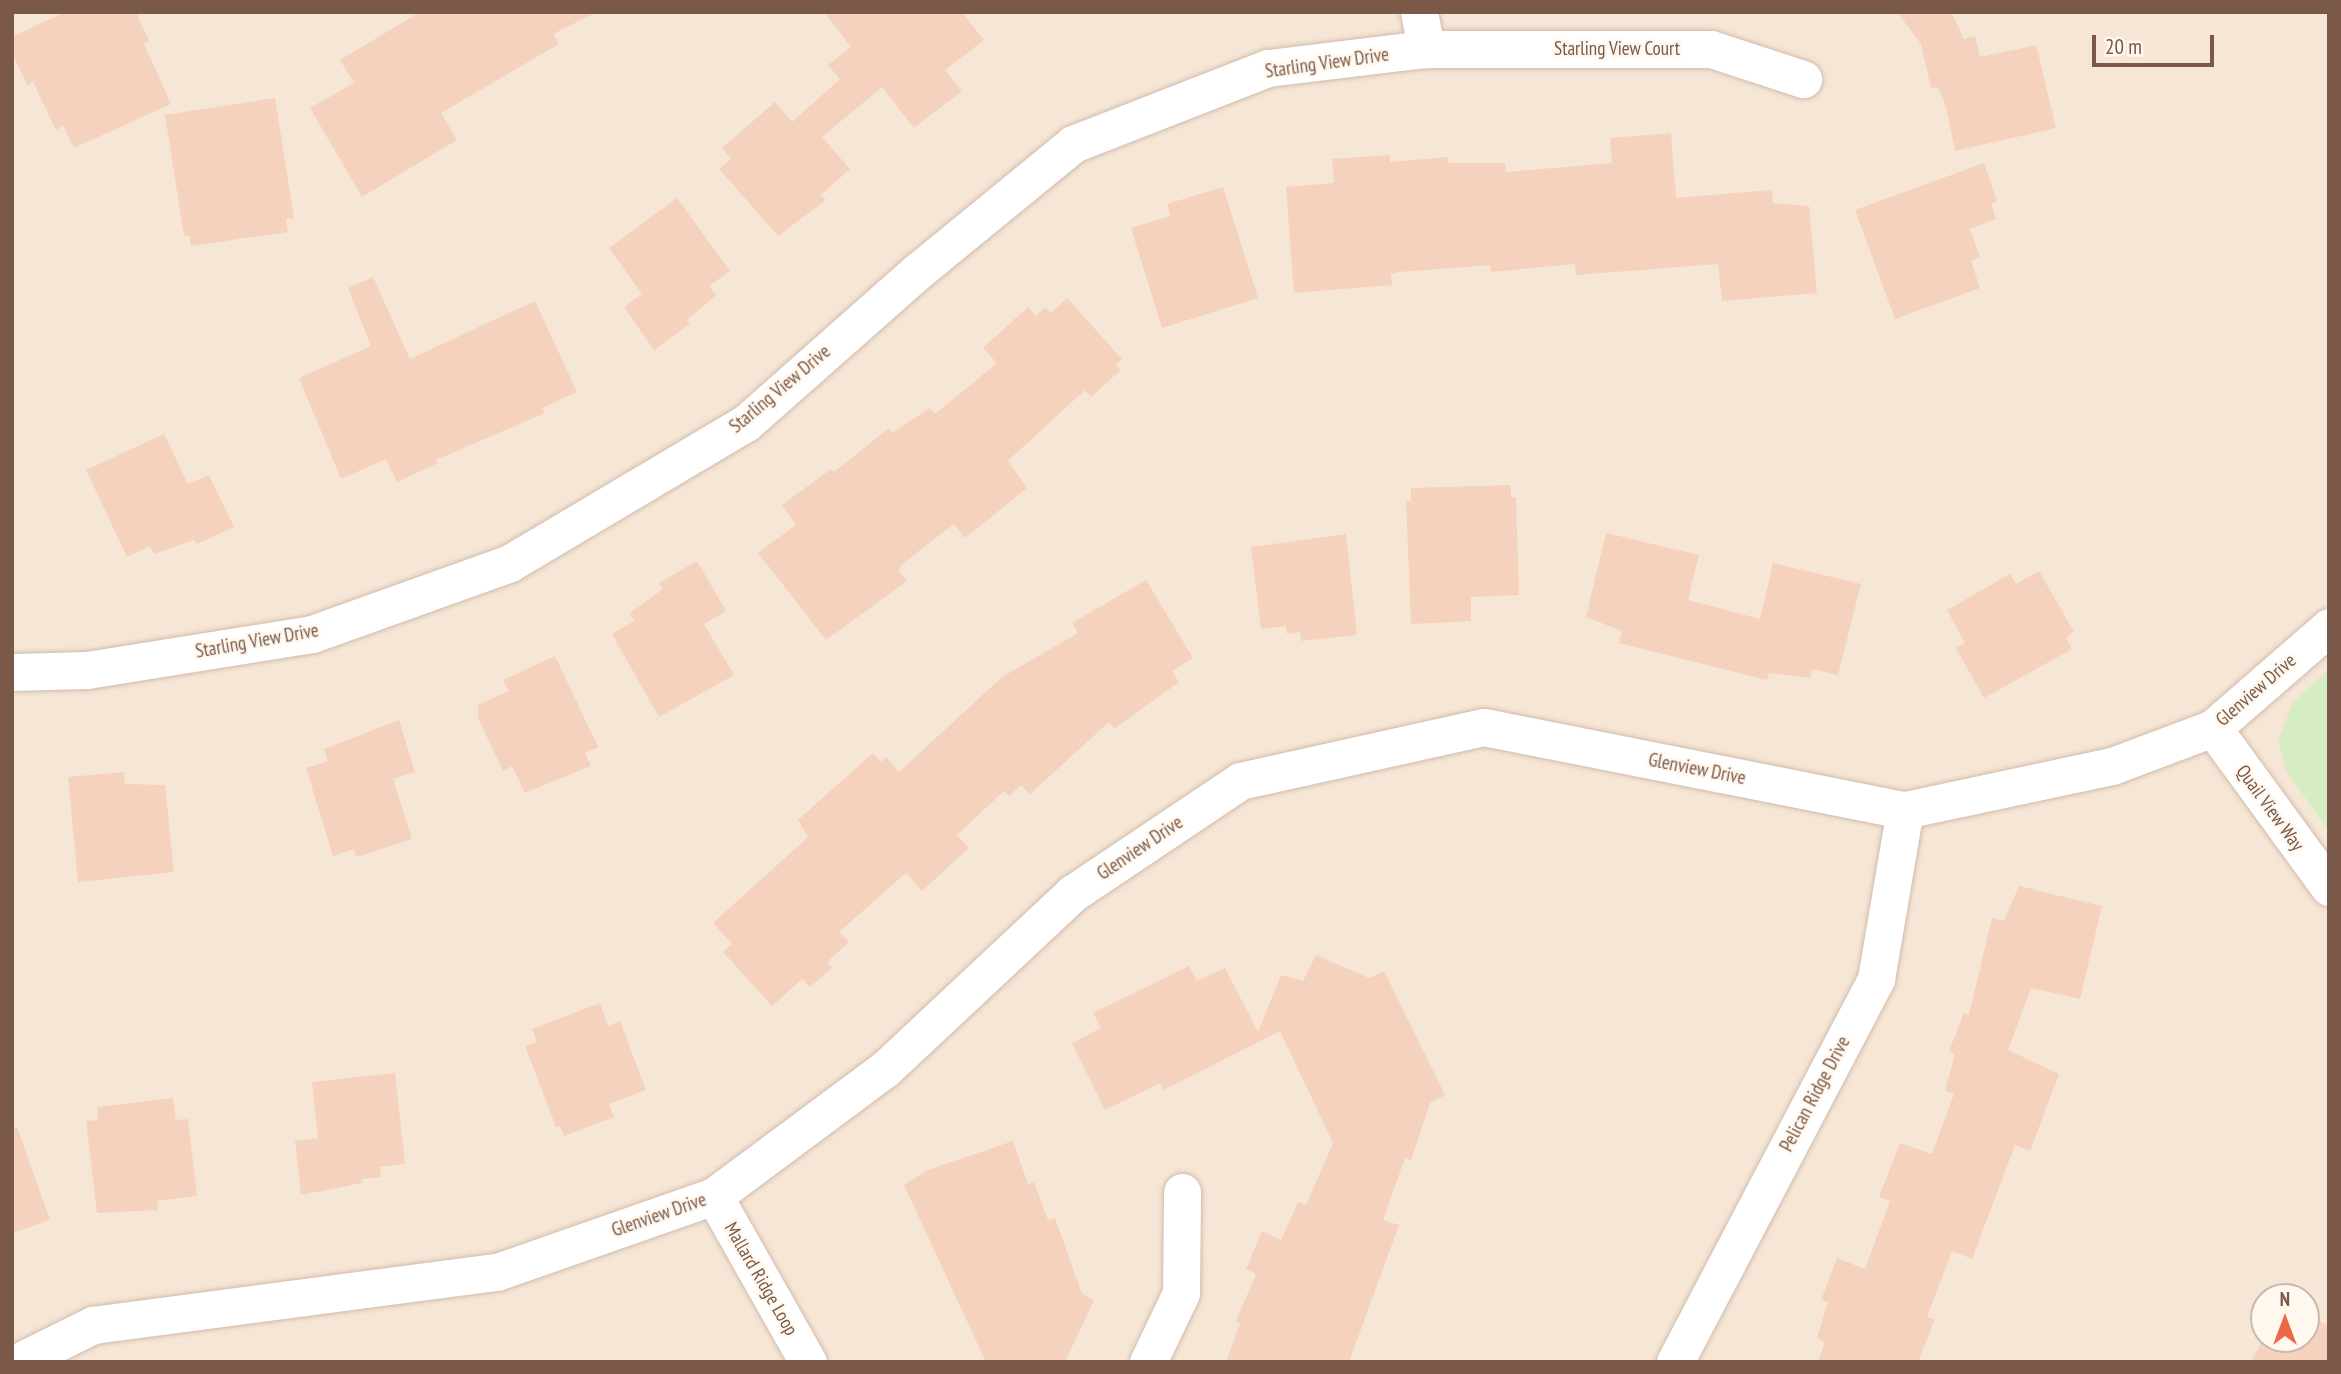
<!DOCTYPE html>
<style>
body{margin:0}
#map{position:relative;width:2341px;height:1374px;overflow:hidden;background:#fef4e7;font-family:"PT Sans Narrow",sans-serif}
div>[style]{position:absolute}
.residential>*{inset:0;background:#f6e6d5}
.green>*{inset:0;background:#d6edc4}
.building>*{inset:0;background:#f5d2bd}
.roads{filter:drop-shadow(0 0 2px #d1bbac) drop-shadow(0 0 2px #d1bbac)}
.street>*{height:37px;margin:-18.5px;padding:0 18.5px;transform-origin:18.5px;border-radius:18.5px;background:#fff}
span{translate:-50% -50%;white-space:nowrap;text-align:center;line-height:1.15;-webkit-text-stroke:5px #fff8ef;paint-order:stroke}
.street-label{font-size:19px;color:#7a5949}
.frame{position:absolute;inset:0;border:14px solid #7a5949;pointer-events:none}
.north{position:absolute;left:2250px;top:1283px;width:70px;height:70px;box-sizing:border-box;background:#fff8ef;border:2px solid #cab8ad;border-radius:50%;rotate:0deg;font-size:19px;font-weight:700;line-height:28px;text-align:center;color:#7a5949}
.north::after{content:'';display:block;margin:auto;width:24px;height:32px;background:#ee6746;clip-path:polygon(50% 0,100% 100%,50% 72%,0 100%)}
.scale{position:absolute;left:2092px;top:35px;width:122px;height:32px;box-sizing:border-box;border:4px solid #7a5949;border-top:0;padding-left:9px;font-size:21px;line-height:24px;white-space:nowrap;color:#7a5949;-webkit-text-stroke:5px #fff8ef;paint-order:stroke}
</style>
<div id="map">
<div class="residential">
<i style="clip-path:polygon(evenodd,12px 12px,2329px 12px,2329px 1362px,12px 1362px,12px 12px,2264px 1297px,2306px 1297px,2306px 1339px,2264px 1339px,2264px 1297px)"></i>
</div>
<div class="green">
<i style="clip-path:polygon(2329px 670px,2329px 832px,2286px 770px,2278px 741px,2293px 702px)"></i>
</div>
<div class="building">
<i style="clip-path:polygon(65px 12px,136px 12px,149px 41px,144px 44px,171px 104px,74px 148px,63px 126px,56px 130px,33px 82px,27px 85px,12px 53px,12px 37px)"></i>
<i style="clip-path:polygon(420px 12px,597px 12px,553px 34px,559px 44px,441px 113px,457px 140px,362px 197px,310px 108px,354px 83px,340px 60px)"></i>
<i style="clip-path:polygon(824px 12px,962px 12px,984px 40px,945px 70px,962px 91px,914px 128px,882px 87px,822px 137px,850px 169px,821px 195px,826px 200px,778px 236px,719px 169px,731px 159px,722px 148px,775px 102px,792px 122px,840px 79px,828px 65px,851px 47px)"></i>
<i style="clip-path:polygon(1897px 12px,1951px 12px,1964px 39px,1975px 36px,1980px 57px,2036px 45px,2056px 128px,1955px 151px,1946px 106px,1938px 87px,1931px 88px,1921px 44px)"></i>
<i style="clip-path:polygon(275px 98px,294px 218px,286px 219px,288px 232px,191px 246px,189px 235px,184px 236px,165px 115px)"></i>
<i style="clip-path:polygon(1671px 133px,1676px 198px,1772px 190px,1773px 203px,1809px 206px,1817px 293px,1722px 301px,1718px 264px,1576px 275px,1575px 264px,1491px 272px,1491px 265px,1398px 272px,1391px 274px,1392px 285px,1294px 293px,1286px 187px,1334px 183px,1332px 159px,1390px 155px,1390px 162px,1448px 157px,1448px 163px,1505px 163px,1506px 172px,1612px 163px,1610px 138px)"></i>
<i style="clip-path:polygon(1984px 163px,1997px 201px,1991px 204px,1996px 219px,1970px 229px,1980px 257px,1971px 261px,1980px 288px,1895px 319px,1855px 210px)"></i>
<i style="clip-path:polygon(1223px 187px,1258px 298px,1162px 328px,1131px 228px,1170px 216px,1167px 204px)"></i>
<i style="clip-path:polygon(677px 198px,730px 271px,709px 286px,716px 295px,687px 320px,690px 324px,654px 350px,624px 307px,642px 294px,609px 248px)"></i>
<i style="clip-path:polygon(373px 277px,410px 359px,535px 301px,577px 392px,542px 408px,545px 413px,436px 460px,438px 463px,397px 482px,386px 459px,341px 479px,299px 378px,371px 346px,348px 288px)"></i>
<i style="clip-path:polygon(1067px 298px,1122px 359px,1115px 365px,1121px 370px,1091px 397px,1085px 390px,1008px 461px,1027px 488px,965px 538px,954px 524px,902px 564px,899px 571px,907px 581px,826px 640px,758px 553px,796px 525px,782px 505px,831px 469px,834px 472px,889px 428px,892px 433px,930px 408px,935px 414px,997px 363px,983px 348px,1028px 307px,1036px 316px,1045px 307px,1051px 313px)"></i>
<i style="clip-path:polygon(164px 434px,188px 484px,209px 475px,234px 527px,197px 544px,194px 540px,154px 554px,150px 546px,127px 557px,86px 470px)"></i>
<i style="clip-path:polygon(1511px 485px,1511px 497px,1516px 497px,1519px 595px,1471px 597px,1471px 621px,1411px 624px,1406px 501px,1411px 501px,1411px 488px)"></i>
<i style="clip-path:polygon(1606px 533px,1699px 555px,1688px 600px,1760px 619px,1773px 563px,1861px 584px,1838px 675px,1812px 669px,1810px 678px,1769px 673px,1767px 680px,1619px 643px,1622px 631px,1586px 617px)"></i>
<i style="clip-path:polygon(1346px 534px,1357px 635px,1301px 641px,1300px 632px,1287px 634px,1286px 626px,1261px 629px,1251px 547px)"></i>
<i style="clip-path:polygon(697px 561px,726px 611px,704px 624px,734px 675px,659px 717px,612px 634px,634px 621px,630px 613px,663px 589px,659px 583px)"></i>
<i style="clip-path:polygon(2039px 571px,2074px 632px,2066px 638px,2072px 649px,1984px 698px,1956px 648px,1965px 643px,1947px 610px,2010px 574px,2016px 584px)"></i>
<i style="clip-path:polygon(1146px 580px,1193px 658px,1172px 671px,1179px 682px,1114px 729px,1109px 722px,1030px 794px,1021px 785px,1009px 796px,1004px 791px,957px 835px,969px 848px,922px 891px,906px 873px,839px 932px,849px 942px,827px 962px,832px 968px,810px 987px,802px 979px,772px 1006px,723px 952px,732px 944px,713px 923px,808px 837px,798px 820px,873px 753px,881px 762px,886px 757px,899px 772px,1002px 677px,1078px 633px,1072px 623px)"></i>
<i style="clip-path:polygon(555px 656px,598px 747px,585px 753px,591px 766px,525px 793px,512px 766px,503px 771px,478px 718px,478px 705px,509px 691px,503px 680px)"></i>
<i style="clip-path:polygon(399px 720px,415px 772px,393px 779px,412px 839px,357px 857px,354px 849px,333px 856px,306px 768px,328px 761px,324px 749px)"></i>
<i style="clip-path:polygon(124px 772px,125px 784px,165px 785px,174px 872px,78px 882px,68px 777px)"></i>
<i style="clip-path:polygon(2019px 886px,2102px 906px,2080px 999px,2031px 988px,2008px 1050px,2059px 1074px,2030px 1151px,2015px 1145px,1972px 1259px,1952px 1251px,1927px 1317px,1935px 1319px,1918px 1362px,1818px 1362px,1825px 1342px,1817px 1338px,1828px 1302px,1821px 1300px,1837px 1258px,1865px 1269px,1890px 1201px,1879px 1197px,1900px 1143px,1932px 1154px,1954px 1094px,1945px 1091px,1955px 1054px,1949px 1051px,1964px 1013px,1969px 1015px,1992px 918px,2004px 921px)"></i>
<i style="clip-path:polygon(1316px 955px,1369px 978px,1384px 971px,1445px 1095px,1430px 1103px,1411px 1160px,1405px 1158px,1383px 1220px,1399px 1225px,1349px 1362px,1226px 1362px,1240px 1323px,1236px 1321px,1256px 1274px,1246px 1269px,1262px 1231px,1281px 1240px,1298px 1202px,1306px 1205px,1333px 1143px,1280px 1031px,1164px 1090px,1160px 1083px,1105px 1110px,1072px 1043px,1101px 1028px,1093px 1013px,1189px 966px,1197px 981px,1225px 968px,1258px 1032px,1281px 975px,1303px 981px)"></i>
<i style="clip-path:polygon(600px 1003px,608px 1026px,620px 1021px,646px 1090px,609px 1104px,614px 1117px,564px 1136px,560px 1126px,556px 1127px,525px 1046px,537px 1042px,532px 1029px)"></i>
<i style="clip-path:polygon(395px 1073px,405px 1164px,380px 1167px,381px 1177px,361px 1179px,362px 1183px,301px 1195px,295px 1141px,318px 1138px,312px 1082px)"></i>
<i style="clip-path:polygon(173px 1098px,176px 1120px,188px 1119px,197px 1196px,157px 1201px,158px 1210px,97px 1213px,86px 1121px,98px 1120px,97px 1107px)"></i>
<i style="clip-path:polygon(17px 1127px,50px 1220px,12px 1233px,12px 1128px)"></i>
<i style="clip-path:polygon(1013px 1141px,1028px 1184px,1034px 1182px,1048px 1220px,1055px 1218px,1082px 1294px,1094px 1300px,1065px 1362px,986px 1362px,904px 1185px,928px 1170px)"></i>
<i style="clip-path:polygon(2306px 1314px,2329px 1326px,2329px 1362px,2251px 1362px,2264px 1337px,2306px 1339px)"></i>
</div>
<div class="roads">
<div class="street">
<i style="left:1419px;top:12px;width:38px;rotate:79deg"></i>
<i style="left:12px;top:672px;width:75px;rotate:-1.5deg"></i>
<i style="left:87px;top:670px;width:228px;rotate:-9.1deg"></i>
<i style="left:312px;top:634px;width:210px;rotate:-19.7deg"></i>
<i style="left:510px;top:563px;width:274px;rotate:-30.7deg"></i>
<i style="left:746px;top:423px;width:230px;rotate:-41.5deg"></i>
<i style="left:918px;top:271px;width:200px;rotate:-39.3deg"></i>
<i style="left:1073px;top:144px;width:209px;rotate:-21.3deg"></i>
<i style="left:1268px;top:68px;width:159px;rotate:-6.9deg"></i>
<i style="left:1426px;top:49px;width:285px"></i>
<i style="left:1711px;top:49px;width:97px;rotate:18.1deg"></i>
<i style="left:2213px;top:728px;width:197px;rotate:53.9deg"></i>
<i style="left:714px;top:1196px;width:191px;rotate:60.5deg"></i>
<i style="left:18px;top:1362px;width:84px;rotate:-26.3deg"></i>
<i style="left:93px;top:1325px;width:407px;rotate:-7.5deg"></i>
<i style="left:497px;top:1272px;width:230px;rotate:-19.3deg"></i>
<i style="left:714px;top:1196px;width:213px;rotate:-36.6deg"></i>
<i style="left:885px;top:1069px;width:258px;rotate:-43.1deg"></i>
<i style="left:1073px;top:893px;width:201px;rotate:-33.8deg"></i>
<i style="left:1240px;top:781px;width:250px;rotate:-12.5deg"></i>
<i style="left:1484px;top:727px;width:429px;rotate:11.2deg"></i>
<i style="left:1905px;top:810px;width:212px;rotate:-12deg"></i>
<i style="left:2112px;top:766px;width:108px;rotate:-20.6deg"></i>
<i style="left:2213px;top:728px;width:154px;rotate:-41deg"></i>
<i style="left:1148px;top:1362px;width:76px;rotate:-64.4deg"></i>
<i style="left:1181px;top:1293px;width:101px;rotate:-89.4deg"></i>
<i style="left:1675px;top:1362px;width:433px;rotate:-62.3deg"></i>
<i style="left:1876px;top:979px;width:171px;rotate:-80.3deg"></i>
</div>
</div>
<div class="street-label">
<span style="left:1617px;top:49px">Starling View Court</span>
<span style="left:1327px;top:63px;rotate:-8deg">Starling View Drive</span>
<span style="left:780px;top:389px;rotate:-40deg">Starling View Drive</span>
<span style="left:257px;top:641px;rotate:-10deg">Starling View Drive</span>
<span style="left:2256px;top:690px;rotate:-41deg">Glenview Drive</span>
<span style="left:1697px;top:769px;rotate:11deg">Glenview Drive</span>
<span style="left:2270px;top:808px;rotate:54deg">Quail View Way</span>
<span style="left:1140px;top:848px;rotate:-34deg">Glenview Drive</span>
<span style="left:1815px;top:1094px;rotate:-62deg">Pelican Ridge Drive</span>
<span style="left:659px;top:1215px;rotate:-19deg">Glenview Drive</span>
<span style="left:761px;top:1279px;rotate:60deg">Mallard Ridge Loop</span>
</div>
<div class="frame"></div>
<div class="north">N</div>
<div class="scale">20 m</div>
</div>
